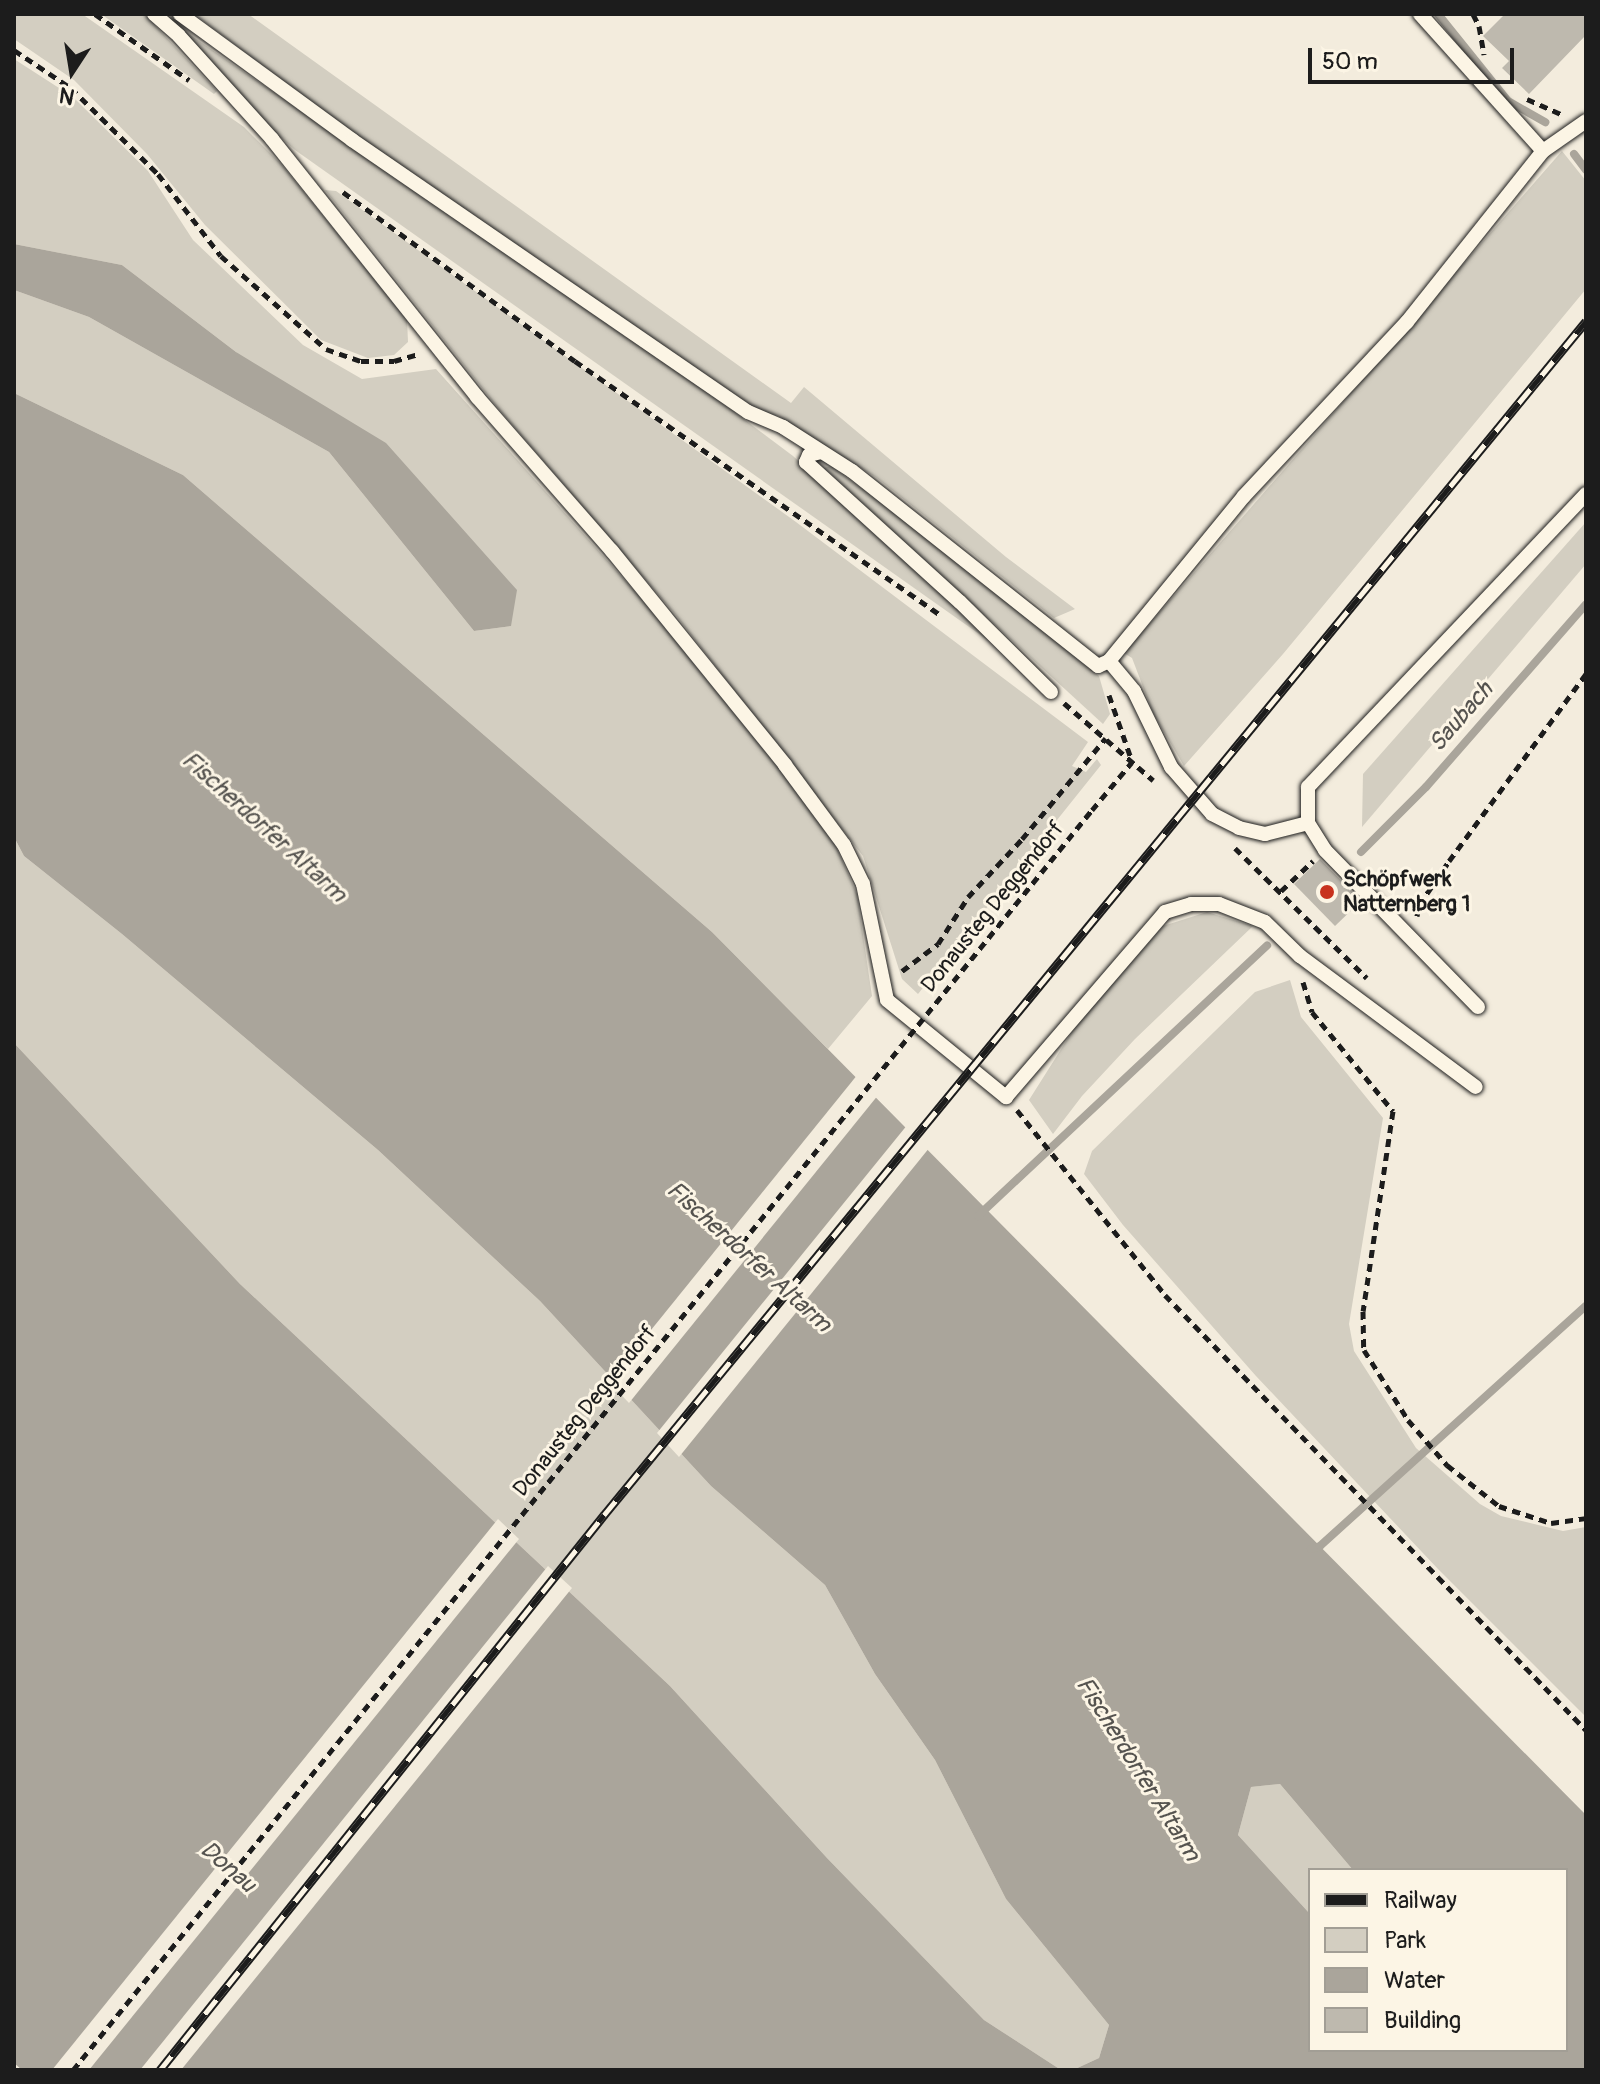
<!DOCTYPE html>
<meta charset="utf-8">
<style>
body{margin:0}
#map{position:relative;width:1600px;height:2084px;overflow:hidden;background:#f3ecdd;font-family:Pangolin,sans-serif}
div>[style]{position:absolute}
.green>*{inset:0;background:#d3cec1}
.water>*{inset:0;background:#aaa59b}
.pier>*{inset:0;background:#f3ecdd}
.stream>*{height:8px;margin:-4px;padding:0 4px;transform-origin:4px;border-radius:4px;background:#aaa59b}
.building>*{inset:0;background:#beb9ae}
.path>*{height:5px;margin-top:-2.5px;transform-origin:0;background:repeating-linear-gradient(90deg,#1c1c1c 0 8px,transparent 0 14px)}
.roads{filter:drop-shadow(0 0 2px #1c1c1c) drop-shadow(0 0 2px #1c1c1c)}
.lane>*{height:14px;margin:-7px;padding:0 7px;transform-origin:7px;border-radius:7px;background:#fcf5e5}
.rail>*{height:9px;margin-top:-4.5px;transform-origin:0;background:repeating-linear-gradient(90deg,#fcf5e5 0 18px,#1c1c1c 0 36px);box-sizing:border-box;border-block:2px solid #1c1c1c}
.path-bridge>*{height:5px;margin-top:-2.5px;transform-origin:0;background:repeating-linear-gradient(90deg,#1c1c1c 0 8px,transparent 0 14px)}
.dots>*{width:22px;height:22px;translate:-50% -50%;box-sizing:border-box;border:4px solid #fcf5e5;border-radius:50%}
span{translate:-50% -50%;white-space:nowrap;text-align:center;line-height:1.15;-webkit-text-stroke:6px #fcf5e5;paint-order:stroke}
.poi-label{font-size:22px;color:#1c1c1c;font-weight:700}
.left{translate:0 -50%;text-align:left}
.street-label{font-size:22px;color:#1c1c1c}
.water-label{font-size:24px;color:#55534f;font-style:italic}
.frame{position:absolute;inset:0;border:16px solid #1c1c1c;pointer-events:none}
.legend{position:absolute;left:1308px;top:1868px;width:260px;height:184px;box-sizing:border-box;background:#fcf5e5;border:2px solid #a29e95;margin:0;padding:10px 14px;list-style:none;font-size:24px;color:#1c1c1c}
.legend li{display:flex;align-items:center;gap:16px;height:40px}
.legend b{width:40px;border:2px solid #a29e95}
.north{position:absolute;left:32px;top:32px;width:80px;height:80px;-webkit-text-stroke:6px #fcf5e5;paint-order:stroke;rotate:192deg;font-size:22px;font-weight:700;line-height:32px;text-align:center;color:#1c1c1c}
.north::after{content:'';display:block;margin:auto;width:28px;height:36px;background:#1c1c1c;clip-path:polygon(50% 0,100% 100%,50% 72%,0 100%)}
.scale{position:absolute;left:1308px;top:48px;width:206px;height:36px;box-sizing:border-box;border:4px solid #1c1c1c;border-top:0;padding-left:10px;font-size:24px;line-height:28px;white-space:nowrap;color:#1c1c1c;-webkit-text-stroke:6px #fcf5e5;paint-order:stroke}
</style>
<div id="map">
<div class="green">
<i style="clip-path:polygon(14px 14px,82px 14px,244px 127px,281px 164px,407px 319px,408px 342px,394px 355px,368px 358px,321px 340px,205px 225px,147px 154px,74px 80px,14px 39px)"></i>
<i style="clip-path:polygon(101px 14px,144px 14px,217px 91px,214px 94px)"></i>
<i style="clip-path:polygon(194px 14px,248px 14px,791px 403px,804px 387px,1006px 557px,1075px 609px,1054px 618px,877px 478px,778px 416px,762px 413px,361px 139px)"></i>
<i style="clip-path:polygon(173px 23px,701px 387px,793px 456px,991px 638px,989px 641px,295px 150px,261px 120px)"></i>
<i style="clip-path:polygon(14px 59px,73px 97px,148px 171px,193px 240px,303px 345px,362px 379px,436px 369px,655px 614px,826px 824px,857px 894px,872px 996px,828px 1049px,712px 932px,183px 475px,14px 393px,14px 290px,89px 317px,329px 452px,474px 631px,511px 626px,236px 352px,122px 265px,14px 244px)"></i>
<i style="clip-path:polygon(1562px 151px,1586px 181px,1586px 289px,1283px 654px,1184px 766px,1153px 713px,1132px 658px,1124px 653px)"></i>
<i style="clip-path:polygon(325px 190px,336px 191px,796px 522px,1088px 742px,1072px 766px,1086px 772px,1097px 759px,1101px 765px,918px 994px,902px 979px,863px 856px,675px 614px,498px 408px)"></i>
<i style="clip-path:polygon(831px 466px,957px 558px,1099px 676px,1110px 714px,1103px 724px,824px 468px)"></i>
<i style="clip-path:polygon(1586px 522px,1586px 564px,1362px 827px,1363px 774px)"></i>
<i style="clip-path:polygon(14px 837px,24px 856px,122px 934px,378px 1150px,540px 1301px,711px 1486px,825px 1585px,875px 1674px,935px 1760px,1006px 1899px,1109px 2025px,1099px 2058px,1073px 2070px,1061px 2070px,984px 2020px,827px 1858px,670px 1686px,240px 1284px,14px 1043px)"></i>
<i style="clip-path:polygon(1207px 912px,1253px 926px,1135px 1039px,1082px 1096px,1053px 1134px,1029px 1100px,1077px 1024px,1163px 926px)"></i>
<i style="clip-path:polygon(1290px 980px,1301px 1017px,1383px 1118px,1349px 1324px,1354px 1351px,1416px 1448px,1480px 1504px,1501px 1516px,1563px 1531px,1586px 1527px,1586px 1717px,1438px 1569px,1256px 1376px,1123px 1225px,1084px 1174px,1092px 1151px,1255px 992px)"></i>
<i style="clip-path:polygon(1280px 1784px,1353px 1870px,1310px 1870px,1310px 1914px,1238px 1835px,1251px 1787px)"></i>
</div>
<div class="water">
<i style="clip-path:polygon(14px 244px,122px 265px,236px 352px,386px 443px,517px 590px,511px 626px,474px 631px,329px 452px,89px 317px,14px 290px)"></i>
<i style="clip-path:polygon(evenodd,14px 393px,183px 475px,712px 932px,1586px 1815px,1586px 2070px,1073px 2070px,1099px 2058px,1109px 2025px,1006px 1899px,935px 1760px,875px 1674px,825px 1585px,711px 1486px,540px 1301px,378px 1150px,122px 934px,24px 856px,14px 837px,14px 393px,1280px 1784px,1353px 1870px,1566px 1870px,1566px 2050px,1310px 2050px,1310px 1914px,1238px 1835px,1251px 1787px,1280px 1784px)"></i>
<i style="clip-path:polygon(14px 1043px,240px 1284px,670px 1686px,827px 1858px,984px 2020px,1061px 2070px,22px 2070px,14px 2063px)"></i>
</div>
<div class="pier">
<i style="clip-path:polygon(858px 1074px,879px 1094px,629px 1403px,609px 1382px)"></i>
<i style="clip-path:polygon(908px 1124px,930px 1147px,679px 1457px,657px 1433px)"></i>
<i style="clip-path:polygon(498px 1519px,519px 1539px,89px 2070px,52px 2070px)"></i>
<i style="clip-path:polygon(548px 1566px,572px 1588px,181px 2070px,140px 2070px)"></i>
</div>
<div class="stream">
<i style="left:1438px;top:14px;width:112px;rotate:51.2deg"></i>
<i style="left:1508px;top:101px;width:43px;rotate:29.6deg"></i>
<i style="left:1574px;top:154px;width:20px;rotate:53deg"></i>
<i style="left:1361px;top:852px;width:92px;rotate:-45deg"></i>
<i style="left:1426px;top:787px;width:243px;rotate:-48.8deg"></i>
<i style="left:978px;top:1216px;width:396px;rotate:-43.1deg"></i>
<i style="left:1311px;top:1549px;width:9px;rotate:-18deg"></i>
<i style="left:1320px;top:1546px;width:358px;rotate:-42.1deg"></i>
</div>
<div class="building">
<i style="clip-path:polygon(1505px 14px,1586px 14px,1586px 35px,1529px 94px,1502px 68px,1509px 61px,1483px 36px)"></i>
<i style="clip-path:polygon(1320px 859px,1361px 901px,1335px 926px,1294px 884px)"></i>
</div>
<div class="path">
<i style="left:95px;top:14px;width:115px;rotate:35.1deg"></i>
<i style="left:1473px;top:14px;width:13px;rotate:63deg"></i>
<i style="left:1479px;top:26px;width:29px;rotate:80deg"></i>
<i style="left:14px;top:50px;width:69px;rotate:33.7deg"></i>
<i style="left:71px;top:88px;width:122px;rotate:44.7deg"></i>
<i style="left:158px;top:174px;width:103px;rotate:52.5deg"></i>
<i style="left:221px;top:256px;width:140px;rotate:41.5deg"></i>
<i style="left:326px;top:349px;width:37px;rotate:19deg"></i>
<i style="left:361px;top:361px;width:33px"></i>
<i style="left:394px;top:361px;width:26px;rotate:-16deg"></i>
<i style="left:1527px;top:99px;width:37px;rotate:24deg"></i>
<i style="left:343px;top:192px;width:287px;rotate:36.1deg"></i>
<i style="left:575px;top:361px;width:447px;rotate:34.8deg"></i>
<i style="left:1109px;top:695px;width:70px;rotate:70.8deg"></i>
<i style="left:1064px;top:703px;width:118px;rotate:40.9deg"></i>
<i style="left:1092px;top:810px;width:62px;rotate:-50.2deg"></i>
<i style="left:1235px;top:848px;width:185px;rotate:44.6deg"></i>
<i style="left:1281px;top:891px;width:44px;rotate:-43.2deg"></i>
<i style="left:1417px;top:916px;width:11px;rotate:-80deg"></i>
<i style="left:1419px;top:905px;width:53px;rotate:-55.7deg"></i>
<i style="left:1449px;top:861px;width:232px;rotate:-53.8deg"></i>
<i style="left:902px;top:971px;width:45px;rotate:-36.9deg"></i>
<i style="left:938px;top:944px;width:56px;rotate:-57.4deg"></i>
<i style="left:968px;top:897px;width:79px;rotate:-47deg"></i>
<i style="left:1022px;top:839px;width:131px;rotate:-50.3deg"></i>
<i style="left:1303px;top:982px;width:31px;rotate:73deg"></i>
<i style="left:1312px;top:1012px;width:128px;rotate:50.7deg"></i>
<i style="left:1393px;top:1111px;width:202px;rotate:98.5deg"></i>
<i style="left:1363px;top:1311px;width:39px;rotate:89deg"></i>
<i style="left:1364px;top:1350px;width:83px;rotate:57.8deg"></i>
<i style="left:1408px;top:1420px;width:60px;rotate:49.1deg"></i>
<i style="left:1447px;top:1465px;width:66px;rotate:38.3deg"></i>
<i style="left:1499px;top:1506px;width:55px;rotate:18.1deg"></i>
<i style="left:1551px;top:1523px;width:35px;rotate:-8deg"></i>
<i style="left:1017px;top:1110px;width:237px;rotate:51.3deg"></i>
<i style="left:1165px;top:1295px;width:605px;rotate:45.94deg"></i>
</div>
<div class="roads">
<div class="lane">
<i style="left:154px;top:14px;width:33px;rotate:41deg"></i>
<i style="left:179px;top:36px;width:139px;rotate:47.9deg"></i>
<i style="left:272px;top:139px;width:330px;rotate:51.5deg"></i>
<i style="left:477px;top:397px;width:205px;rotate:48.8deg"></i>
<i style="left:612px;top:551px;width:275px;rotate:51deg"></i>
<i style="left:785px;top:765px;width:99px;rotate:53.6deg"></i>
<i style="left:844px;top:845px;width:43px;rotate:64deg"></i>
<i style="left:863px;top:884px;width:118px;rotate:78.3deg"></i>
<i style="left:887px;top:1000px;width:154px;rotate:39.2deg"></i>
<i style="left:1006px;top:1097px;width:244px;rotate:-49.3deg"></i>
<i style="left:1165px;top:912px;width:27px;rotate:-17deg"></i>
<i style="left:1191px;top:904px;width:28px"></i>
<i style="left:1219px;top:904px;width:49px;rotate:21.4deg"></i>
<i style="left:1265px;top:922px;width:49px;rotate:44.2deg"></i>
<i style="left:1300px;top:956px;width:219px;rotate:36.7deg"></i>
<i style="left:180px;top:14px;width:213px;rotate:36.2deg"></i>
<i style="left:352px;top:140px;width:480px;rotate:34.5deg"></i>
<i style="left:748px;top:412px;width:38px;rotate:23deg"></i>
<i style="left:783px;top:427px;width:82px;rotate:32.5deg"></i>
<i style="left:852px;top:471px;width:314px;rotate:38.4deg"></i>
<i style="left:1098px;top:666px;width:12px;rotate:-24deg"></i>
<i style="left:1109px;top:661px;width:39px;rotate:50deg"></i>
<i style="left:1134px;top:691px;width:85px;rotate:64deg"></i>
<i style="left:1171px;top:767px;width:62px;rotate:48.9deg"></i>
<i style="left:1212px;top:814px;width:30px;rotate:27deg"></i>
<i style="left:1239px;top:828px;width:27px;rotate:13deg"></i>
<i style="left:1265px;top:834px;width:44px;rotate:-14.3deg"></i>
<i style="left:1420px;top:14px;width:184px;rotate:48.1deg"></i>
<i style="left:821px;top:452px;width:12px;rotate:166deg"></i>
<i style="left:809px;top:455px;width:8px;rotate:113deg"></i>
<i style="left:806px;top:462px;width:208px;rotate:42.3deg"></i>
<i style="left:960px;top:602px;width:128px;rotate:44.7deg"></i>
<i style="left:1109px;top:661px;width:213px;rotate:-50.7deg"></i>
<i style="left:1244px;top:496px;width:238px;rotate:-46.9deg"></i>
<i style="left:1407px;top:322px;width:218px;rotate:-51.5deg"></i>
<i style="left:1543px;top:151px;width:52px;rotate:-34.9deg"></i>
<i style="left:1478px;top:1007px;width:219px;rotate:-134.3deg"></i>
<i style="left:1325px;top:850px;width:32px;rotate:-122deg"></i>
<i style="left:1308px;top:823px;width:36px;rotate:-90deg"></i>
<i style="left:1308px;top:787px;width:404px;rotate:-46.5deg"></i>
</div>
</div>
<div class="rail">
<i style="left:160px;top:2070px;width:711px;rotate:-51.34deg"></i>
<i style="left:604px;top:1515px;width:1546px;rotate:-50.56deg"></i>
</div>
<div class="path-bridge">
<i style="left:73px;top:2070px;width:1620px;rotate:-51.04deg"></i>
</div>
<div class="dots">
<i style="left:1327px;top:892px;background:#c8321e"></i>
</div>
<div class="poi-label">
<span class="left" style="left:1343px;top:892px">Schöpfwerk<br>Natternberg 1</span>
</div>
<div class="street-label">
<span style="left:993px;top:907px;rotate:-51deg">Donausteg Deggendorf</span>
<span style="left:585px;top:1411px;rotate:-51deg">Donausteg Deggendorf</span>
</div>
<div class="water-label">
<span style="left:1461px;top:717px;rotate:-49deg">Saubach</span>
<span style="left:264px;top:827px;rotate:42deg">Fischerdorfer Altarm</span>
<span style="left:749px;top:1257px;rotate:42deg">Fischerdorfer Altarm</span>
<span style="left:1138px;top:1769px;rotate:58deg">Fischerdorfer Altarm</span>
<span style="left:228px;top:1867px;rotate:41deg">Donau</span>
</div>
<div class="frame"></div>
<ul class="legend">
<li><b style="height:10px;background:#1c1c1c"></b>Railway</li>
<li><b style="height:22px;background:#d3cec1"></b>Park</li>
<li><b style="height:22px;background:#aaa59b"></b>Water</li>
<li><b style="height:22px;background:#beb9ae"></b>Building</li>
</ul>
<div class="north">N</div>
<div class="scale">50 m</div>
</div>
